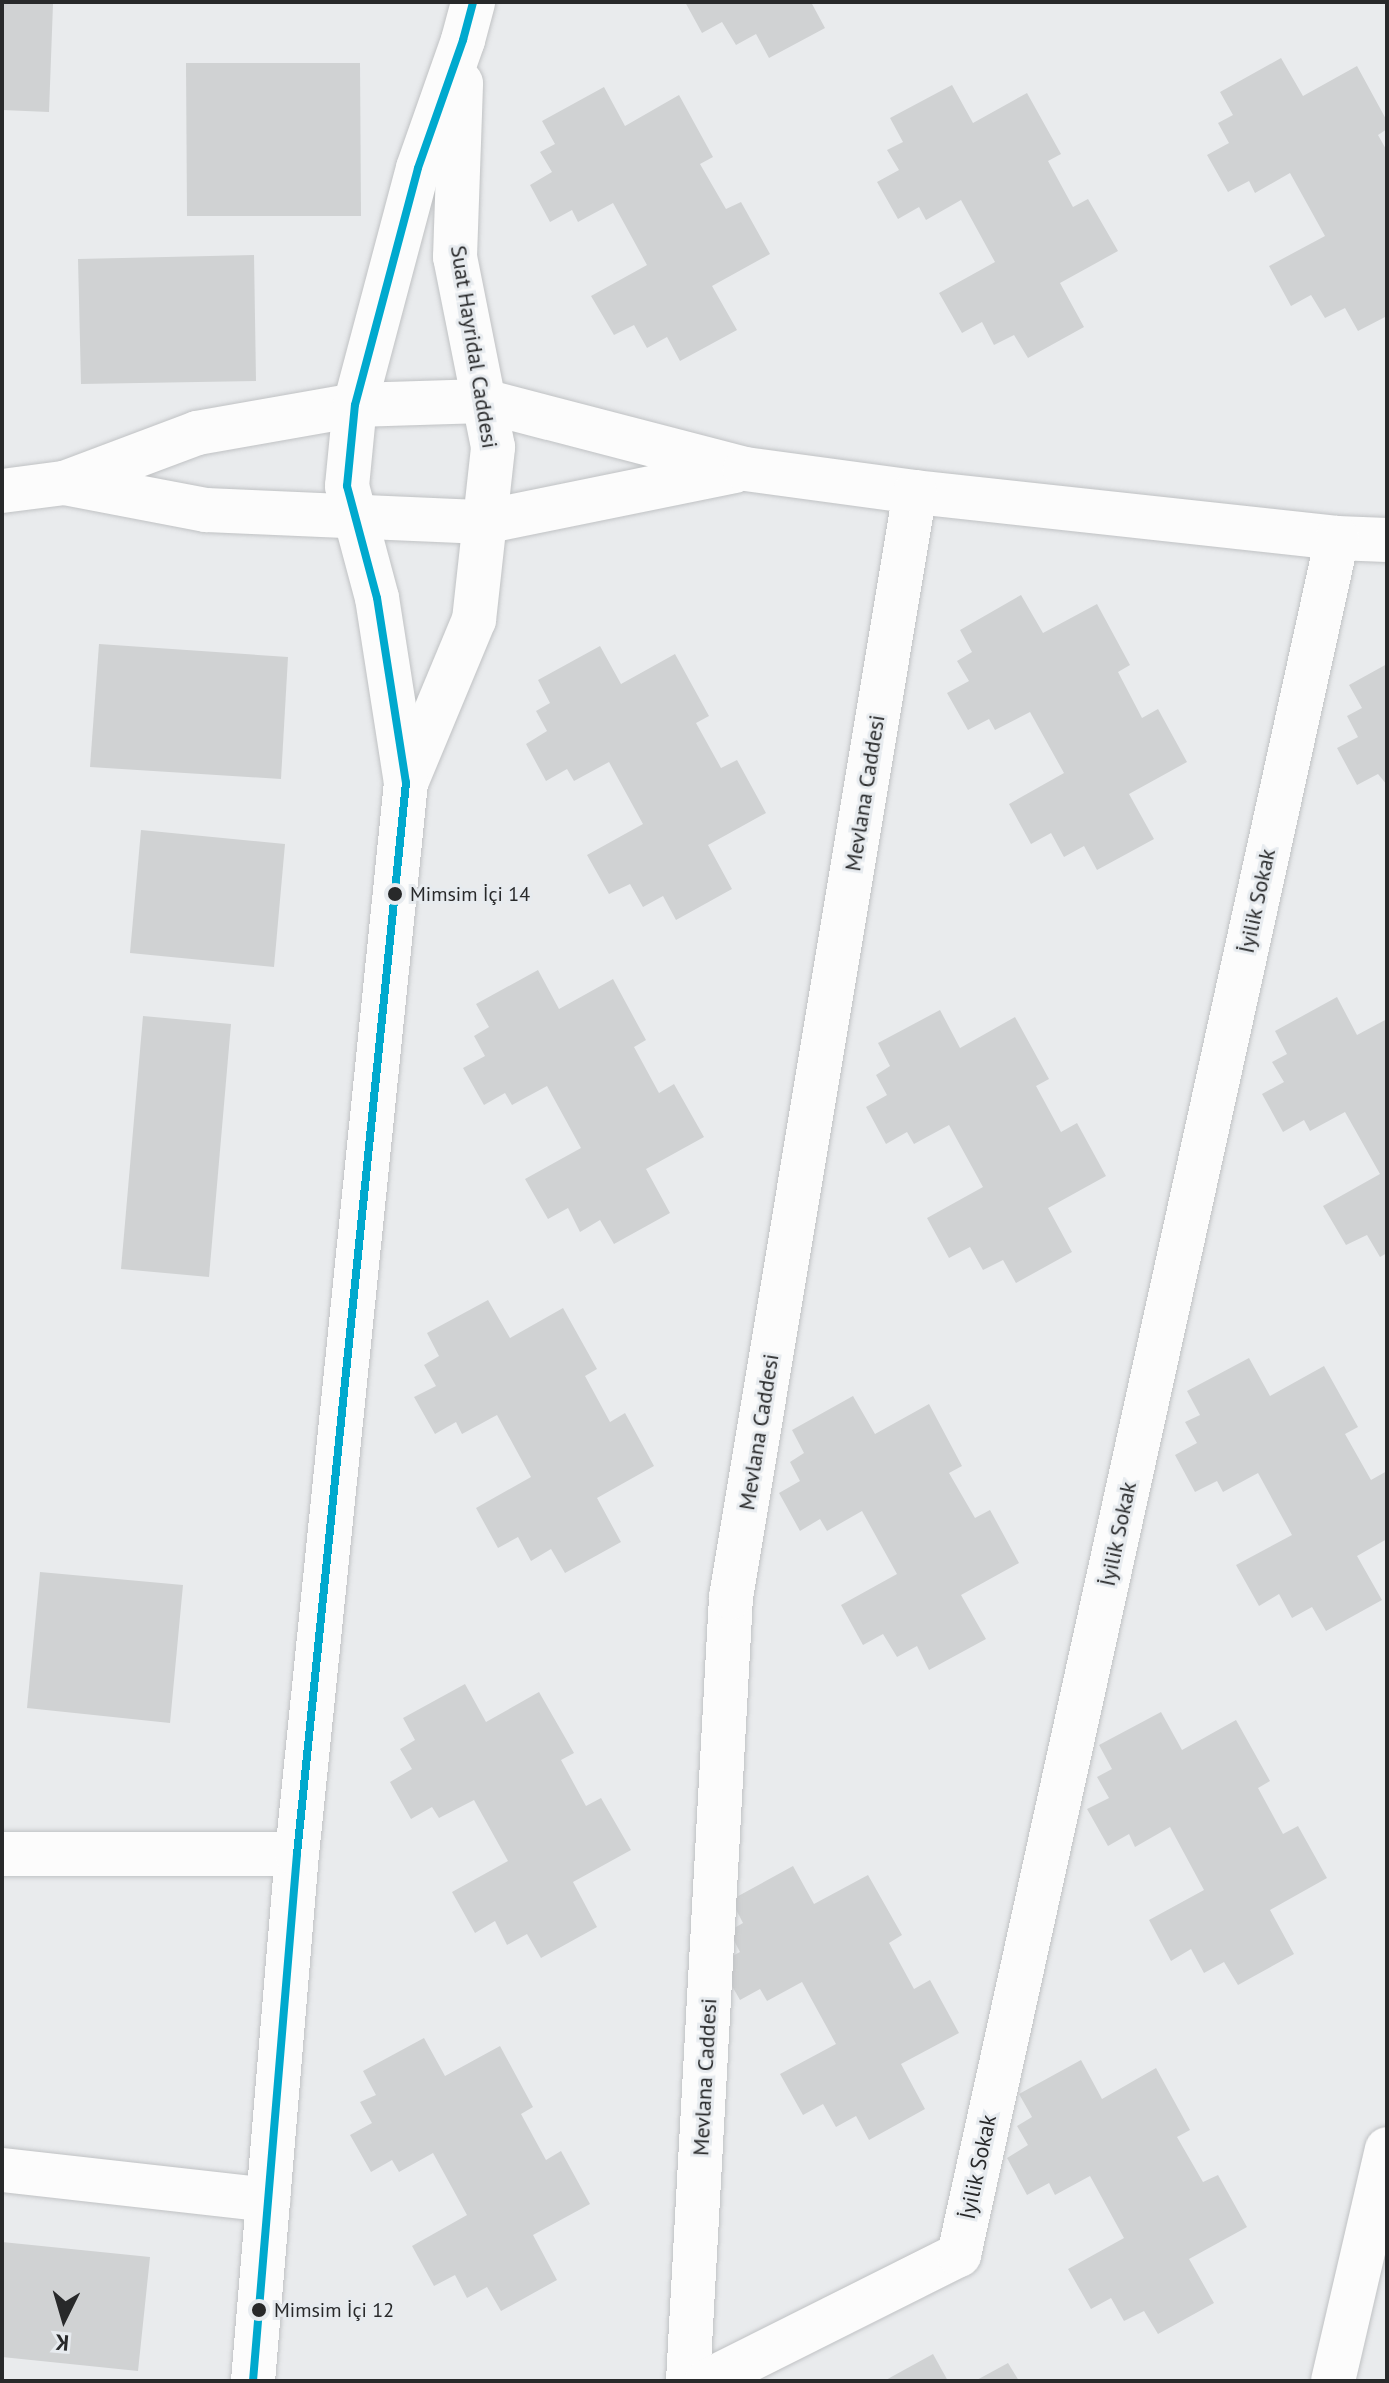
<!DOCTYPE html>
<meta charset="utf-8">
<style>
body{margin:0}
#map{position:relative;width:1389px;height:2383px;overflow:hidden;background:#e9ebed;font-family:"PT Sans",sans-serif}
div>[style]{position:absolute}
.building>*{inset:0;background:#d0d2d3}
.roads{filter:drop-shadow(0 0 2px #c0c2c4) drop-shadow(0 0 2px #c0c2c4)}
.street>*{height:44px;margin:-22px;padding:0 22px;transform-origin:22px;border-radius:22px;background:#fcfcfc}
.highway>*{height:44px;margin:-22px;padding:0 22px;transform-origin:22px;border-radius:22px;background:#fcfcfc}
.bus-1>*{height:8px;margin:-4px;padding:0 4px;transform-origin:4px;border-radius:4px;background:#00a9ce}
.dots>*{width:22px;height:22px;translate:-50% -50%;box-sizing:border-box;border:4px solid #e7ebef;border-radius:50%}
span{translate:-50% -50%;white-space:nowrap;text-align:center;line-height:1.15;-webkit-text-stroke:6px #e7ebef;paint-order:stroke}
.bus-label{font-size:20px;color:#28292a}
.left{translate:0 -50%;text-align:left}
.street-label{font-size:22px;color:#28292a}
.frame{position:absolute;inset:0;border:4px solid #28292a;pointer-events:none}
.north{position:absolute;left:24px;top:2279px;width:80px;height:80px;-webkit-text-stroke:6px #e7ebef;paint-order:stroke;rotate:185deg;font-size:22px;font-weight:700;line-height:32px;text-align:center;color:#28292a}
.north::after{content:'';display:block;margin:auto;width:28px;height:36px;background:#28292a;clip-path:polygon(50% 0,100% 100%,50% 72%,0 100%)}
</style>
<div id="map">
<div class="building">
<i style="clip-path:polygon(2px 2px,53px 4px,49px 112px,2px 110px)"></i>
<i style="clip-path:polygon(685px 2px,811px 2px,825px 28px,769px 58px,756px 34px,736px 45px,722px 22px,702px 33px)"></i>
<i style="clip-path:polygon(1281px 58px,1303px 96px,1357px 66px,1387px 121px,1387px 129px,1378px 135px,1387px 151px,1387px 316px,1358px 331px,1345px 308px,1325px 318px,1311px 295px,1291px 306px,1269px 266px,1325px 236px,1290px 173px,1255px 193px,1249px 181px,1228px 192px,1207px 155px,1229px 143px,1218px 123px,1233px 115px,1220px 92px)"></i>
<i style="clip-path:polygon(186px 63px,360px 63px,361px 216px,187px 216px)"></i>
<i style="clip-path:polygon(952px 85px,973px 123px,1027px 93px,1061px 154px,1048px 161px,1073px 207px,1088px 199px,1118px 251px,1060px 283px,1084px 327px,1028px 358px,1014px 335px,994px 345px,982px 322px,962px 333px,939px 293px,995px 262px,961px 200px,926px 220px,919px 207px,898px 219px,877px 182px,899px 170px,887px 150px,903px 142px,890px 118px)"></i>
<i style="clip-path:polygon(604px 87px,625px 126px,679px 95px,713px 157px,700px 164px,726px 209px,741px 202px,770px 254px,712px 286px,737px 330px,680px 361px,667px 337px,647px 348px,634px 325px,614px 335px,591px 296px,647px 265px,613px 203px,578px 222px,572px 210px,550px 222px,530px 185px,552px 172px,540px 152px,555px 144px,542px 121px)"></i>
<i style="clip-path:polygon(254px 255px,256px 381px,81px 384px,78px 259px)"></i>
<i style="clip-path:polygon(1021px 595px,1043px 633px,1097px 604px,1130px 665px,1118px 672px,1142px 718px,1158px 709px,1187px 762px,1129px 794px,1154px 839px,1097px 870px,1084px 846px,1064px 857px,1051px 833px,1031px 844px,1009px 804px,1064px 773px,1030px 712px,995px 730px,989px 719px,968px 730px,947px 693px,969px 681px,957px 661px,972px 652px,960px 630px)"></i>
<i style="clip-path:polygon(99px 644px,288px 657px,281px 779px,90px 767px)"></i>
<i style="clip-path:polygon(600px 646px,621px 684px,675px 654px,709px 716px,696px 723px,721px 768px,737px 760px,766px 813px,708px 845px,732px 889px,676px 920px,663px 896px,643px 907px,630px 884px,609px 894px,587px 855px,643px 824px,609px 762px,574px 781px,567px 769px,546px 781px,526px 744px,547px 731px,536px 711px,550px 703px,538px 680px)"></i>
<i style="clip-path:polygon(1387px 664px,1387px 785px,1378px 774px,1357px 785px,1337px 748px,1358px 737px,1347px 716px,1362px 708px,1349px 685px)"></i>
<i style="clip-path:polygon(141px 830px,285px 844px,274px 967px,130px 953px)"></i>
<i style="clip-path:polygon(538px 970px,559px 1009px,613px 979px,646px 1040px,634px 1047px,659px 1093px,674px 1084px,704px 1137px,646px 1169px,670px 1213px,614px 1244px,600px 1220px,580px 1232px,568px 1208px,548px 1219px,525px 1179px,581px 1148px,547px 1086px,512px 1105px,505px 1093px,484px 1105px,463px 1068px,485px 1056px,474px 1036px,489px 1027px,476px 1004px)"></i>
<i style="clip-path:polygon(1337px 997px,1357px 1035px,1387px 1019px,1387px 1253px,1380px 1257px,1367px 1235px,1346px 1245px,1323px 1206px,1380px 1174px,1345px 1112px,1310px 1131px,1304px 1120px,1283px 1132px,1262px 1094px,1284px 1082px,1272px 1062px,1287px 1054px,1275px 1031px)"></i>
<i style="clip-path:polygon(940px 1010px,960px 1048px,1015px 1017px,1049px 1079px,1036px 1086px,1061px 1132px,1077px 1123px,1106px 1176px,1048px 1208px,1072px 1252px,1016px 1283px,1003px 1260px,983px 1270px,970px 1247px,949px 1258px,927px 1218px,983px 1187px,949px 1125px,914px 1144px,907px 1132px,886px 1144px,866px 1107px,887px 1095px,876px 1075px,890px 1066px,878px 1043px)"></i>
<i style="clip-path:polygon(143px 1016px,231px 1024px,209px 1277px,121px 1269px)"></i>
<i style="clip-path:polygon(488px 1300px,510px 1338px,563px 1308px,597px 1369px,585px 1376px,610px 1422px,625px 1413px,654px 1466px,597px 1498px,621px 1542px,565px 1573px,551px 1549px,531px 1561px,518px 1537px,498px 1548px,476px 1508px,531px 1477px,497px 1415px,462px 1434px,456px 1422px,435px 1434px,414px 1397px,436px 1386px,424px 1365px,439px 1356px,427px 1333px)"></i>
<i style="clip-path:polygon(1249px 1358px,1270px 1396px,1324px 1366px,1358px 1427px,1345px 1434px,1371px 1480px,1387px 1471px,1387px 1539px,1357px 1556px,1382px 1600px,1326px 1631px,1312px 1607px,1292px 1618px,1279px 1594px,1259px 1606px,1236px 1565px,1292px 1535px,1258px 1473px,1223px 1492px,1217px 1481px,1195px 1492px,1175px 1455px,1197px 1443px,1185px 1422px,1200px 1415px,1187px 1391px)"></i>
<i style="clip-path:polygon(853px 1396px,875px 1434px,929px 1404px,962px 1466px,949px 1473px,975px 1518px,990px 1510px,1019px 1563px,961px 1595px,986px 1639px,929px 1670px,917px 1646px,897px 1657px,883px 1634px,863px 1645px,841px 1605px,897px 1574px,862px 1511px,827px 1531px,820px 1519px,800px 1531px,779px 1493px,800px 1481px,790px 1462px,804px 1453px,792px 1430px)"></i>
<i style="clip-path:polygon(40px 1572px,183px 1585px,170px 1723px,27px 1708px)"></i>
<i style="clip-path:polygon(465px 1684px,486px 1722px,539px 1692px,574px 1753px,561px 1760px,586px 1806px,601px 1798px,631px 1850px,573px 1882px,597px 1927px,541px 1958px,527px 1934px,507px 1945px,495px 1921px,475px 1933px,452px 1892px,508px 1861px,474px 1800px,439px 1818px,432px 1807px,411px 1819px,390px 1782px,412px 1769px,400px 1749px,415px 1740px,403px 1718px)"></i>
<i style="clip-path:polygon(1161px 1712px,1182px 1750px,1236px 1720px,1270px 1781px,1258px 1788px,1283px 1834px,1298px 1826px,1327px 1878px,1270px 1910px,1294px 1954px,1238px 1985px,1224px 1962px,1204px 1973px,1191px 1949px,1171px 1961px,1149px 1920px,1204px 1890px,1170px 1827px,1135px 1847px,1129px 1834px,1108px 1846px,1087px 1809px,1109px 1798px,1097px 1777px,1112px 1769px,1099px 1745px)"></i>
<i style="clip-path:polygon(793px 1866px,814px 1904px,868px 1875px,902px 1935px,889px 1943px,914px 1989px,930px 1980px,959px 2033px,901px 2064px,925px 2109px,869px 2140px,856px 2116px,836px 2127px,823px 2104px,803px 2115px,780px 2074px,836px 2044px,802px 1982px,767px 2001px,760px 1989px,740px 2000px,719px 1963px,740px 1952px,729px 1931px,743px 1923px,731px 1900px)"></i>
<i style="clip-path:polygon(424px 2038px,445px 2076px,500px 2046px,533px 2107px,521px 2114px,546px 2160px,561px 2151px,590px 2204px,533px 2235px,557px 2280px,501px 2311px,487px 2287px,467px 2298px,455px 2275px,434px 2286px,412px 2246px,467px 2215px,433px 2153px,399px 2172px,392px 2160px,371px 2172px,350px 2135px,372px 2123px,360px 2102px,376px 2095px,363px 2071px)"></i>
<i style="clip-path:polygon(1081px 2060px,1102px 2099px,1156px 2068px,1190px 2130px,1177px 2137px,1203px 2182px,1218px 2175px,1247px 2227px,1189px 2259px,1214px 2303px,1158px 2334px,1144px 2311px,1124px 2321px,1111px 2298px,1091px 2309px,1068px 2269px,1124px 2238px,1090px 2176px,1055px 2195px,1049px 2183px,1027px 2195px,1007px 2158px,1028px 2145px,1017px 2126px,1032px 2117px,1019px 2094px)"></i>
<i style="clip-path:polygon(2px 2242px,150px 2257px,138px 2371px,2px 2357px)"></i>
<i style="clip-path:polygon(933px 2354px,948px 2381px,884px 2381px)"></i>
<i style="clip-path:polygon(1008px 2363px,1019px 2381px,975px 2381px)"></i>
</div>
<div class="roads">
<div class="street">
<i style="left:64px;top:483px;width:145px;rotate:10.8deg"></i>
<i style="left:206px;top:510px;width:278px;rotate:2.5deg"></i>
<i style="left:484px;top:522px;width:255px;rotate:-11.5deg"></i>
<i style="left:2px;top:491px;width:63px;rotate:-7.4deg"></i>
<i style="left:64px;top:483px;width:142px;rotate:-20.6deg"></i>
<i style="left:197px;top:433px;width:160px;rotate:-10deg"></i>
<i style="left:355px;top:405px;width:129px;rotate:-1.8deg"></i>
<i style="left:484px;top:401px;width:270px;rotate:14.6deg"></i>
<i style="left:745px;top:469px;width:172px;rotate:7.7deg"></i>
<i style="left:915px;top:492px;width:424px;rotate:6.2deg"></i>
<i style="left:1337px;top:538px;width:50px;rotate:2.3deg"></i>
<i style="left:406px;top:783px;width:177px;rotate:-67.4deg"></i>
<i style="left:474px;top:620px;width:174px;rotate:-83.7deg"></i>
<i style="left:493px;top:447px;width:194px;rotate:-101.3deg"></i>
<i style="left:455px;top:257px;width:174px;rotate:-88deg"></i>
<i style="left:2px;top:1854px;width:295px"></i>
<i style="left:2px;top:2170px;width:268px;rotate:6.4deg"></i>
<i style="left:253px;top:2381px;width:529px;rotate:-85.23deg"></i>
<i style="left:297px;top:1854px;width:1077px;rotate:-84.19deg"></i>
<i style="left:406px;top:783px;width:187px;rotate:-98.9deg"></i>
<i style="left:377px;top:598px;width:116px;rotate:-105deg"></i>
<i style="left:347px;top:486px;width:81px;rotate:-84.4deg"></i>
<i style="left:355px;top:405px;width:245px;rotate:-75.1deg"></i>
<i style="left:418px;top:168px;width:136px;rotate:-70.6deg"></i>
<i style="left:463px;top:40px;width:39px;rotate:-75deg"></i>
<i style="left:688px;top:2381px;width:785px;rotate:-86.86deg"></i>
<i style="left:731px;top:1597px;width:1120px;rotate:-80.55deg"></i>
<i style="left:707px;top:2381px;width:282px;rotate:-26.6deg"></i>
<i style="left:959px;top:2255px;width:1758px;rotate:-77.58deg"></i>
</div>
<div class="highway">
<i style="left:1333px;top:2381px;width:238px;rotate:-76.9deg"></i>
</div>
</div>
<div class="bus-1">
<i style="left:253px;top:2381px;width:529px;rotate:-85.23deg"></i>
<i style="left:297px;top:1854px;width:1077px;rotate:-84.19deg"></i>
<i style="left:406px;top:783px;width:187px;rotate:-98.9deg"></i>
<i style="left:377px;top:598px;width:116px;rotate:-105deg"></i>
<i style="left:347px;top:486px;width:81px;rotate:-84.4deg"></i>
<i style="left:355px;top:405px;width:245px;rotate:-75.1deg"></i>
<i style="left:418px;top:168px;width:136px;rotate:-70.6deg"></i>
<i style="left:463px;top:40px;width:39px;rotate:-75deg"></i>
</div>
<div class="dots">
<i style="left:395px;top:894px;background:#28292a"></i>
<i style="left:259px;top:2310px;background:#28292a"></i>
</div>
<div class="bus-label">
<span class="left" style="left:410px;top:894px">Mimsim İçi 14</span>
<span class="left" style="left:274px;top:2310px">Mimsim İçi 12</span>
</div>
<div class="street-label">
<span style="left:474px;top:347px;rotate:81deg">Suat Hayridal Caddesi</span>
<span style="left:865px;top:793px;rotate:-81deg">Mevlana Caddesi</span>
<span style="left:1257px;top:901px;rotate:-78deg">İyilik Sokak</span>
<span style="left:759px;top:1432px;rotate:-81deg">Mevlana Caddesi</span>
<span style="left:1118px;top:1534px;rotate:-78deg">İyilik Sokak</span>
<span style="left:705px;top:2077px;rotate:-87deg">Mevlana Caddesi</span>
<span style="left:978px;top:2167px;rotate:-78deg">İyilik Sokak</span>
</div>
<div class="frame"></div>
<div class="north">K</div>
</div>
